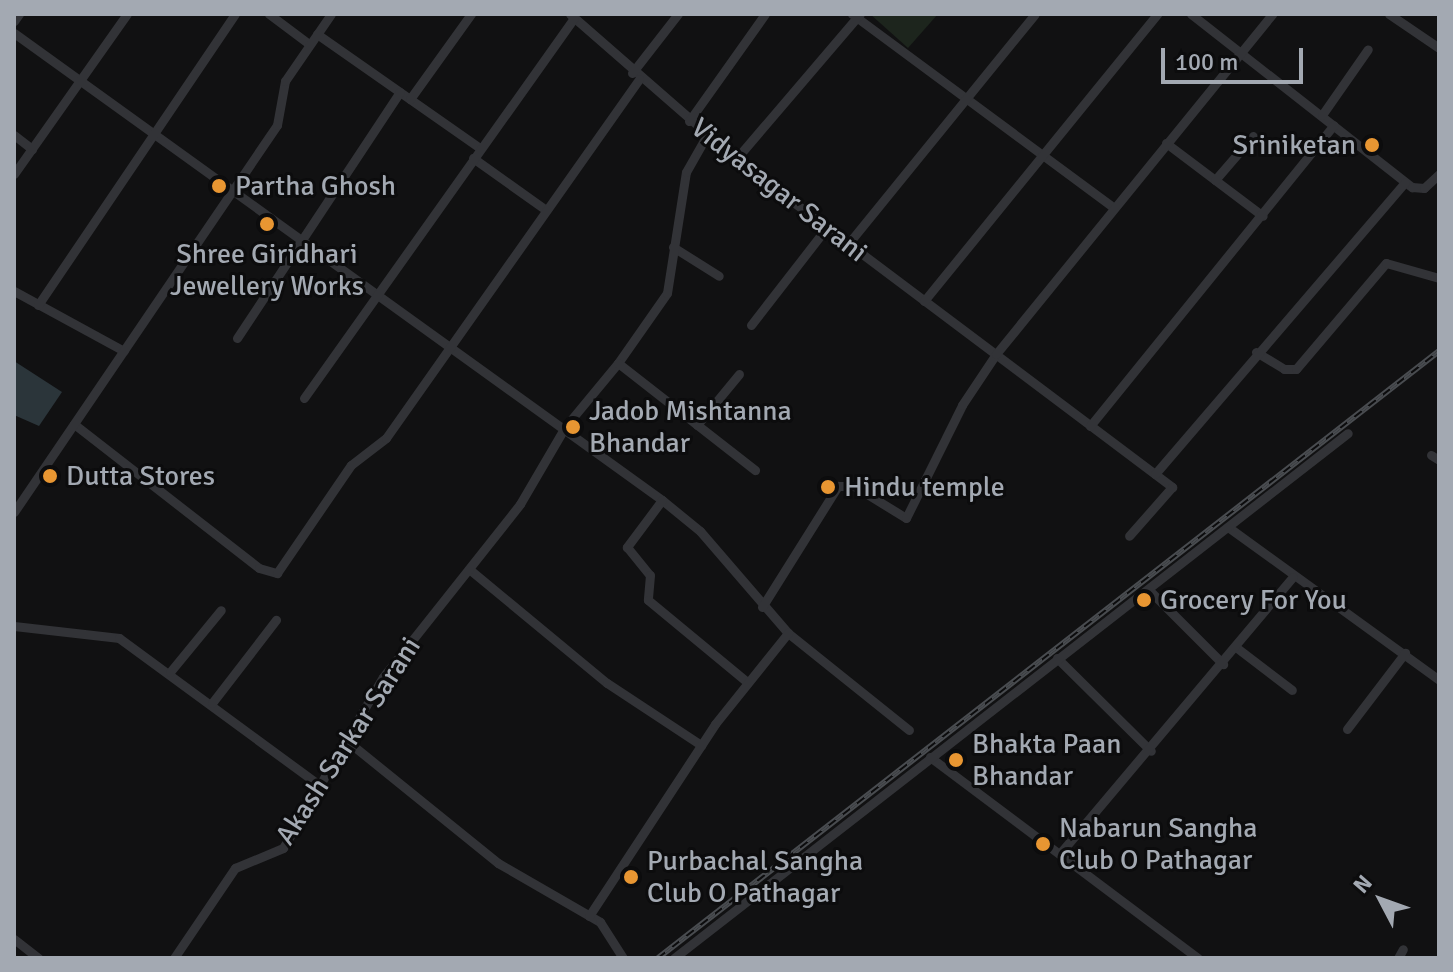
<!DOCTYPE html>
<style>
body{margin:0}
#map{position:relative;width:1453px;height:972px;overflow:hidden;background:#111112;font-family:Signika,sans-serif}
div>[style]{position:absolute}
.green>*{inset:0;background:#1d251d}
.water>*{inset:0;background:#2b353a}
.minor>*{height:9px;margin:-4.5px;padding:0 4.5px;transform-origin:4.5px;border-radius:4.5px;background:#323337}
.rail>*{height:6px;margin-top:-3px;transform-origin:0;background:repeating-linear-gradient(90deg,#0c0c0d 0 9px,#494c50 0 18px);box-sizing:border-box;border-block:2px solid #494c50}
.dots>*{width:22px;height:22px;translate:-50% -50%;box-sizing:border-box;border:4px solid #0c0c0d;border-radius:50%}
span{translate:-50% -50%;white-space:nowrap;text-align:center;line-height:1.15;-webkit-text-stroke:6px #0c0c0d;paint-order:stroke}
.poi-label{font-size:28px;color:#a3a9b2}
.right{translate:-100% -50%;text-align:right}
.left{translate:0 -50%;text-align:left}
.street-label{font-size:28px;color:#a3a9b2}
.frame{position:absolute;inset:0;border:16px solid #a3a9b2;pointer-events:none}
.north{position:absolute;left:1341px;top:860px;width:80px;height:80px;-webkit-text-stroke:6px #0c0c0d;paint-order:stroke;rotate:311deg;font-size:22px;font-weight:700;line-height:32px;text-align:center;color:#a3a9b2}
.north::after{content:'';display:block;margin:auto;width:28px;height:36px;background:#a3a9b2;clip-path:polygon(50% 0,100% 100%,50% 72%,0 100%)}
.scale{position:absolute;left:1161px;top:48px;width:142px;height:36px;box-sizing:border-box;border:4px solid #a3a9b2;border-top:0;padding-left:10px;font-size:24px;line-height:28px;white-space:nowrap;color:#a3a9b2;-webkit-text-stroke:6px #0c0c0d;paint-order:stroke}
</style>
<div id="map">
<div class="green">
<i style="clip-path:polygon(870px 14px,938px 14px,908px 48px)"></i>
</div>
<div class="water">
<i style="clip-path:polygon(14px 361px,62px 392px,39px 426px,14px 415px)"></i>
</div>
<div class="minor">
<i style="left:269px;top:14px;width:50px;rotate:36.9deg"></i>
<i style="left:570px;top:14px;width:220px;rotate:41.1deg"></i>
<i style="left:736px;top:159px;width:546px;rotate:36.95deg"></i>
<i style="left:1172px;top:487px;width:65px;rotate:131.3deg"></i>
<i style="left:852px;top:14px;width:326px;rotate:36.5deg"></i>
<i style="left:1191px;top:14px;width:281px;rotate:38.1deg"></i>
<i style="left:1412px;top:187px;width:12px;rotate:5deg"></i>
<i style="left:1424px;top:188px;width:21px;rotate:-43deg"></i>
<i style="left:1389px;top:14px;width:60px;rotate:34.2deg"></i>
<i style="left:14px;top:21px;width:9px;rotate:-54deg"></i>
<i style="left:14px;top:33px;width:799px;rotate:35.78deg"></i>
<i style="left:662px;top:500px;width:49px;rotate:39.2deg"></i>
<i style="left:700px;top:531px;width:135px;rotate:49.2deg"></i>
<i style="left:788px;top:633px;width:155px;rotate:38.7deg"></i>
<i style="left:317px;top:34px;width:199px;rotate:35deg"></i>
<i style="left:632px;top:73px;width:75px;rotate:-52.1deg"></i>
<i style="left:410px;top:99px;width:105px;rotate:-54.3deg"></i>
<i style="left:1322px;top:115px;width:80px;rotate:-55.1deg"></i>
<i style="left:689px;top:121px;width:131px;rotate:-54.6deg"></i>
<i style="left:14px;top:135px;width:23px;rotate:38deg"></i>
<i style="left:1166px;top:143px;width:121px;rotate:37deg"></i>
<i style="left:473px;top:158px;width:86px;rotate:35.5deg"></i>
<i style="left:736px;top:159px;width:191px;rotate:-49.5deg"></i>
<i style="left:14px;top:174px;width:196px;rotate:-54.8deg"></i>
<i style="left:1215px;top:180px;width:58px;rotate:-49.2deg"></i>
<i style="left:848px;top:244px;width:296px;rotate:-50.9deg"></i>
<i style="left:673px;top:247px;width:54px;rotate:32.2deg"></i>
<i style="left:14px;top:291px;width:125px;rotate:28.6deg"></i>
<i style="left:924px;top:301px;width:370px;rotate:-50.9deg"></i>
<i style="left:38px;top:305px;width:351px;rotate:-55.9deg"></i>
<i style="left:751px;top:325px;width:124px;rotate:-52.2deg"></i>
<i style="left:237px;top:338px;width:295px;rotate:-56.5deg"></i>
<i style="left:1256px;top:352px;width:33px;rotate:31deg"></i>
<i style="left:1284px;top:369px;width:12px"></i>
<i style="left:1296px;top:369px;width:139px;rotate:-49.7deg"></i>
<i style="left:1386px;top:263px;width:55px;rotate:15.8deg"></i>
<i style="left:618px;top:363px;width:85px;rotate:-55deg"></i>
<i style="left:667px;top:293px;width:122px;rotate:-81.1deg"></i>
<i style="left:686px;top:172px;width:43px;rotate:-60.4deg"></i>
<i style="left:304px;top:398px;width:466px;rotate:-54.6deg"></i>
<i style="left:74px;top:424px;width:234px;rotate:37.9deg"></i>
<i style="left:259px;top:568px;width:19px;rotate:16deg"></i>
<i style="left:277px;top:573px;width:131px;rotate:-55.6deg"></i>
<i style="left:351px;top:465px;width:44px;rotate:-37.6deg"></i>
<i style="left:386px;top:438px;width:439px;rotate:-54.8deg"></i>
<i style="left:697px;top:425px;width:66px;rotate:-50.5deg"></i>
<i style="left:1090px;top:426px;width:387px;rotate:-51deg"></i>
<i style="left:1431px;top:455px;width:9px;rotate:32deg"></i>
<i style="left:1155px;top:474px;width:384px;rotate:-49.4deg"></i>
<i style="left:662px;top:500px;width:59px;rotate:126.7deg"></i>
<i style="left:627px;top:547px;width:36px;rotate:51deg"></i>
<i style="left:650px;top:575px;width:25px;rotate:95deg"></i>
<i style="left:648px;top:600px;width:129px;rotate:39.6deg"></i>
<i style="left:14px;top:512px;width:468px;rotate:-55.8deg"></i>
<i style="left:277px;top:125px;width:45px;rotate:-79.7deg"></i>
<i style="left:285px;top:81px;width:81px;rotate:-55.5deg"></i>
<i style="left:1228px;top:527px;width:261px;rotate:35.9deg"></i>
<i style="left:469px;top:569px;width:179px;rotate:39.6deg"></i>
<i style="left:607px;top:683px;width:113px;rotate:33.4deg"></i>
<i style="left:1149px;top:590px;width:105px;rotate:45deg"></i>
<i style="left:762px;top:607px;width:143px;rotate:-57.9deg"></i>
<i style="left:838px;top:486px;width:16px"></i>
<i style="left:854px;top:486px;width:61px;rotate:31.6deg"></i>
<i style="left:906px;top:518px;width:126px;rotate:-63.6deg"></i>
<i style="left:962px;top:405px;width:61px;rotate:-56.3deg"></i>
<i style="left:996px;top:354px;width:438px;rotate:-50.9deg"></i>
<i style="left:14px;top:626px;width:106px;rotate:6.5deg"></i>
<i style="left:119px;top:638px;width:252px;rotate:36.3deg"></i>
<i style="left:1237px;top:648px;width:69px;rotate:37.4deg"></i>
<i style="left:1057px;top:658px;width:132px;rotate:44.7deg"></i>
<i style="left:170px;top:672px;width:80px;rotate:-50.6deg"></i>
<i style="left:212px;top:703px;width:105px;rotate:-52.4deg"></i>
<i style="left:1347px;top:729px;width:96px;rotate:-52.7deg"></i>
<i style="left:346px;top:740px;width:196px;rotate:39deg"></i>
<i style="left:498px;top:863px;width:118px;rotate:30deg"></i>
<i style="left:600px;top:922px;width:43px;rotate:57.4deg"></i>
<i style="left:930px;top:757px;width:335px;rotate:36.9deg"></i>
<i style="left:1062px;top:851px;width:358px;rotate:-49.9deg"></i>
<i style="left:589px;top:916px;width:230px;rotate:-56.7deg"></i>
<i style="left:715px;top:724px;width:117px;rotate:-51.3deg"></i>
<i style="left:14px;top:939px;width:31px;rotate:38deg"></i>
<i style="left:174px;top:958px;width:109px;rotate:-55.9deg"></i>
<i style="left:235px;top:868px;width:52px;rotate:-22.6deg"></i>
<i style="left:283px;top:848px;width:198px;rotate:-59.7deg"></i>
<i style="left:383px;top:677px;width:221px;rotate:-51.6deg"></i>
<i style="left:520px;top:504px;width:89px;rotate:-59.7deg"></i>
<i style="left:565px;top:427px;width:83px;rotate:-50.4deg"></i>
<i style="left:618px;top:363px;width:174px;rotate:38deg"></i>
<i style="left:674px;top:958px;width:854px;rotate:-37.92deg"></i>
<i style="left:1398px;top:958px;width:10px;rotate:-61deg"></i>
</div>
<div class="rail">
<i style="left:658px;top:958px;width:989px;rotate:-37.85deg"></i>
</div>
<div class="dots">
<i style="left:1372px;top:145px;background:#e89632"></i>
<i style="left:219px;top:186px;background:#e89632"></i>
<i style="left:267px;top:224px;background:#e89632"></i>
<i style="left:573px;top:427px;background:#e89632"></i>
<i style="left:50px;top:476px;background:#e89632"></i>
<i style="left:828px;top:487px;background:#e89632"></i>
<i style="left:1144px;top:600px;background:#e89632"></i>
<i style="left:956px;top:760px;background:#e89632"></i>
<i style="left:1043px;top:844px;background:#e89632"></i>
<i style="left:631px;top:877px;background:#e89632"></i>
</div>
<div class="poi-label">
<span class="right" style="left:1356px;top:145px">Sriniketan</span>
<span class="left" style="left:235px;top:186px">Partha Ghosh</span>
<span style="left:267px;top:270px">Shree Giridhari<br>Jewellery Works</span>
<span class="left" style="left:589px;top:427px">Jadob Mishtanna<br>Bhandar</span>
<span class="left" style="left:66px;top:476px">Dutta Stores</span>
<span class="left" style="left:844px;top:487px">Hindu temple</span>
<span class="left" style="left:1160px;top:600px">Grocery For You</span>
<span class="left" style="left:972px;top:760px">Bhakta Paan<br>Bhandar</span>
<span class="left" style="left:1059px;top:844px">Nabarun Sangha<br>Club O Pathagar</span>
<span class="left" style="left:647px;top:877px">Purbachal Sangha<br>Club O Pathagar</span>
</div>
<div class="street-label">
<span style="left:779px;top:190px;rotate:38deg">Vidyasagar Sarani</span>
<span style="left:348px;top:741px;rotate:-57deg">Akash Sarkar Sarani</span>
</div>
<div class="frame"></div>
<div class="north">N</div>
<div class="scale">100 m</div>
</div>
